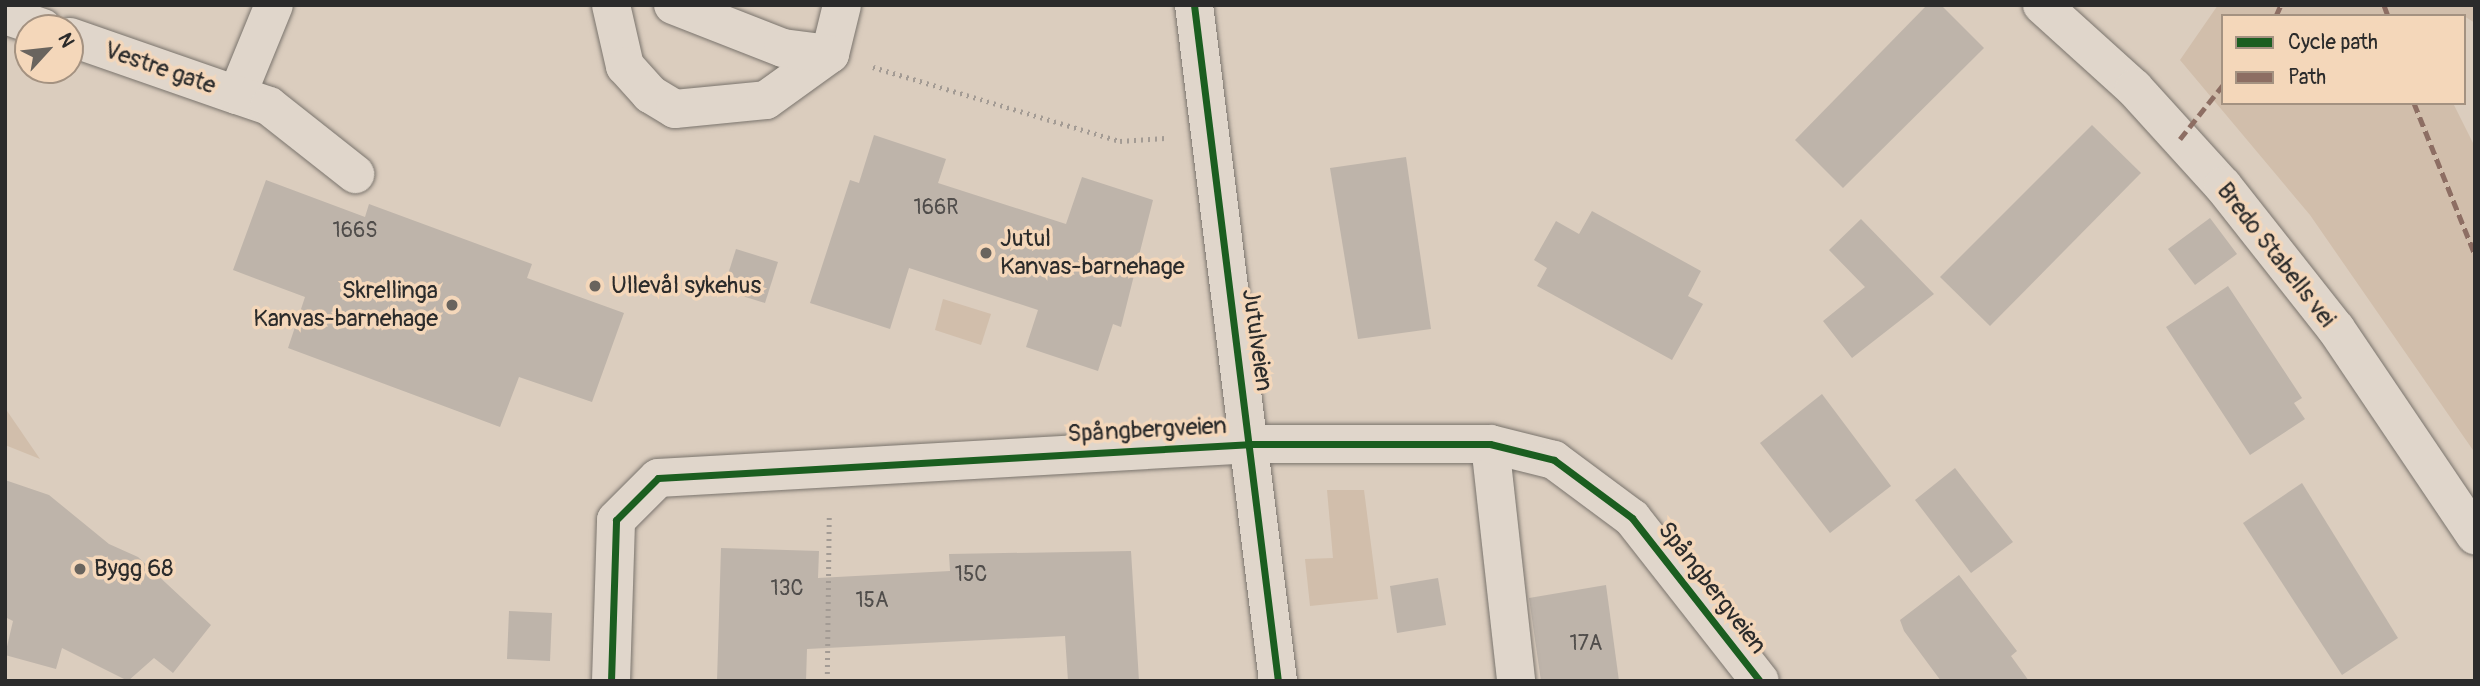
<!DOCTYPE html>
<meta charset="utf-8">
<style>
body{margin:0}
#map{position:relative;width:2480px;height:686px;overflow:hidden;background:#dbcdbe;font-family:Pangolin,sans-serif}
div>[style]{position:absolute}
.green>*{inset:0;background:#d1beab}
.building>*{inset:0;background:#beb4aa}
.path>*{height:4.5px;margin-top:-2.25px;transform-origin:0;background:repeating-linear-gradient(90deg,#a39b94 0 2px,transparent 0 7px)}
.roads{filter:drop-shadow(0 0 2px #7a746d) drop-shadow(0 0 2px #7a746d)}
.minor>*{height:38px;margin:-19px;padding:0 19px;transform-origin:19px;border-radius:19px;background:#e0d6cb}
.quiet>*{height:5px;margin-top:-2.5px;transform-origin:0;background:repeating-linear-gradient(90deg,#8d6e63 0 10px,transparent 0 15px)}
.cycleway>*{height:7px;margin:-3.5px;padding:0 3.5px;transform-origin:3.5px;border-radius:3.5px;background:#1b5e20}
.dots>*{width:19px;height:19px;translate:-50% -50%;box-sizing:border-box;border:4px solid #f4d7ba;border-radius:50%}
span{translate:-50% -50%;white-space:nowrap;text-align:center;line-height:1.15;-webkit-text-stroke:7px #f4d7ba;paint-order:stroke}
.number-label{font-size:21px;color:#504d4b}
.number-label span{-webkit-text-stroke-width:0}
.street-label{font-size:24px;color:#2b2b2b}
.poi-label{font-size:24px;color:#2b2b2b}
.left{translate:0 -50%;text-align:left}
.right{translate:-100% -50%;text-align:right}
.frame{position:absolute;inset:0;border:7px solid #2b2b2b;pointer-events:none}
.legend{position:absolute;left:2221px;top:14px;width:245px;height:91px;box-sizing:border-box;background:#f4d7ba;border:2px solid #a49281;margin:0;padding:9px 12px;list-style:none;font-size:21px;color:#2b2b2b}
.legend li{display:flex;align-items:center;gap:14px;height:35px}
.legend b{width:35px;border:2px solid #a49281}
.north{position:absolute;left:14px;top:14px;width:70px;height:70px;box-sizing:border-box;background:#f4d7ba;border:2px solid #a49281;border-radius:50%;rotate:63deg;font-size:19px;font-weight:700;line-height:28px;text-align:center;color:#2b2b2b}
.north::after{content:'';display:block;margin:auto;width:24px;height:32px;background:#69645e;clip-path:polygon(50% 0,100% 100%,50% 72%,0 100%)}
</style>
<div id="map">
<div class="green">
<i style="clip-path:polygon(2218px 5px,2475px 5px,2475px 23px,2464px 16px,2223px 16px,2223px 103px,2453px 103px,2475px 147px,2475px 453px,2310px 215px,2180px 60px)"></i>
<i style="clip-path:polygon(943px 299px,991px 314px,981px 345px,935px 330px)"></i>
<i style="clip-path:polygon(5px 408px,40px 459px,5px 445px)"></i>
<i style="clip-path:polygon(1327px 490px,1364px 490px,1378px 599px,1310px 606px,1305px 559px,1333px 558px)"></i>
</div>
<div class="building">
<i style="clip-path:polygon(1927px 5px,1941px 5px,1984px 48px,1843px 188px,1795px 140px)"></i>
<i style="clip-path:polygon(2092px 125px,2141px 173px,1990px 326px,1940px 277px)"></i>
<i style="clip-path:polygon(874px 135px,946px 159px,938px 183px,1066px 224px,1082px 177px,1153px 200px,1121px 327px,1113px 324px,1098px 371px,1026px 347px,1038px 310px,909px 268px,890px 329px,810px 303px,850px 180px,859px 183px)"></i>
<i style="clip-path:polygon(1406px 157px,1431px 329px,1358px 339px,1330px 168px)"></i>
<i style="clip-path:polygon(266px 180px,365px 217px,369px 204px,532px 264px,527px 278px,624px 313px,592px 402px,519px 377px,500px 427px,288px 348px,305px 297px,233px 270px)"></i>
<i style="clip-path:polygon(1592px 211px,1701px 271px,1688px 296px,1703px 304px,1672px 360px,1537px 286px,1547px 268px,1534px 260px,1556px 221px,1579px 234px)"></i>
<i style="clip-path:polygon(2210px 218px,2237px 254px,2195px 285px,2168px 249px)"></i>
<i style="clip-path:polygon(1861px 219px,1934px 294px,1852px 358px,1823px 321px,1865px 287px,1829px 250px)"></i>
<i style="clip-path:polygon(736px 249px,778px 262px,765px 303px,723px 290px)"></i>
<i style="clip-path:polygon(2228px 286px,2302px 398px,2294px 403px,2305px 419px,2250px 455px,2166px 327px)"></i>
<i style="clip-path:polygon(1822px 394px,1891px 486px,1830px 533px,1760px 443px)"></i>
<i style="clip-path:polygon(1955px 468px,2013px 542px,1971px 573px,1915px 500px)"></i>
<i style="clip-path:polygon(5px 480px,49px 495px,109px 544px,138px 557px,211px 625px,173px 673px,154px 658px,128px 681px,62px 648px,56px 669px,5px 655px,13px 621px,5px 617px)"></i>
<i style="clip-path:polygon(2302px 483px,2398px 638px,2342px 675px,2243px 523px)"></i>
<i style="clip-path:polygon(721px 548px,819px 551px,818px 578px,950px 571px,949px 554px,1131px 551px,1139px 681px,1068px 681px,1065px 636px,807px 649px,806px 681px,717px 681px)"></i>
<i style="clip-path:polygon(1959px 575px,2017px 651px,2011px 656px,2029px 681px,1941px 681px,1904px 631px,1900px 620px)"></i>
<i style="clip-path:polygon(1438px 578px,1446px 625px,1397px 633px,1390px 586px)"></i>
<i style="clip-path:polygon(1606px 585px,1619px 681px,1541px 681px,1529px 598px)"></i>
<i style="clip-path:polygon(509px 611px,552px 613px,550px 661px,507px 659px)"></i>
</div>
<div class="path">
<i style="left:873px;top:67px;width:258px;rotate:16.7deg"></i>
<i style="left:1120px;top:141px;width:45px;rotate:-3.8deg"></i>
<i style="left:827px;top:681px;width:165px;rotate:-89.3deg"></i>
</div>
<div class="roads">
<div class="minor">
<i style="left:611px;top:5px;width:63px;rotate:77.1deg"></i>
<i style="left:625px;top:66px;width:38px;rotate:48deg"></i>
<i style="left:650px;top:94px;width:29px;rotate:31deg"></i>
<i style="left:675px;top:109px;width:91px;rotate:-5.6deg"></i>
<i style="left:766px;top:100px;width:79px;rotate:-35.7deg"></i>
<i style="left:830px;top:54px;width:50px;rotate:-76.2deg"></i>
<i style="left:673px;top:5px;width:118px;rotate:21.4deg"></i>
<i style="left:783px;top:48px;width:47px;rotate:7.3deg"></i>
<i style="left:1194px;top:5px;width:681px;rotate:82.92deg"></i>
<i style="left:2042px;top:5px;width:124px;rotate:42.1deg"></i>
<i style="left:2134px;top:88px;width:132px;rotate:47.8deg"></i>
<i style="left:2223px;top:186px;width:182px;rotate:51.7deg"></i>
<i style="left:2336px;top:329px;width:249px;rotate:56deg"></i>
<i style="left:5px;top:15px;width:40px;rotate:18.9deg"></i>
<i style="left:70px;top:37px;width:177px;rotate:19.2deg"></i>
<i style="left:237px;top:95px;width:97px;rotate:-67.7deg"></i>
<i style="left:237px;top:95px;width:34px;rotate:19deg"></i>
<i style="left:269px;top:106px;width:110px;rotate:38.3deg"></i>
<i style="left:1490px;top:444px;width:238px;rotate:83.7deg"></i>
<i style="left:611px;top:681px;width:161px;rotate:-88.2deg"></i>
<i style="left:616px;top:520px;width:59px;rotate:-45deg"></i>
<i style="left:658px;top:478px;width:596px;rotate:-3.27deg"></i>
<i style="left:1253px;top:444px;width:237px"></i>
<i style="left:1490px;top:444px;width:66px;rotate:14deg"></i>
<i style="left:1554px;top:460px;width:97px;rotate:36.6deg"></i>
<i style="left:1632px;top:518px;width:207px;rotate:51.9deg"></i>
</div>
</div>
<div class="quiet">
<i style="left:2384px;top:5px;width:12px;rotate:70deg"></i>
<i style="left:2276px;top:16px;width:12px;rotate:-66deg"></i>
<i style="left:2414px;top:103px;width:164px;rotate:68.1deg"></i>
<i style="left:2180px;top:139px;width:69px;rotate:-51.5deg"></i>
</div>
<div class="cycleway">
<i style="left:1194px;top:5px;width:681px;rotate:82.92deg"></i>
<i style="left:611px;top:681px;width:161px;rotate:-88.2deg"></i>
<i style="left:616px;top:520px;width:59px;rotate:-45deg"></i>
<i style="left:658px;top:478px;width:596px;rotate:-3.27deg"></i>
<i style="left:1253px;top:444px;width:237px"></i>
<i style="left:1490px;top:444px;width:66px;rotate:14deg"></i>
<i style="left:1554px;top:460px;width:97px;rotate:36.6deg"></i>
<i style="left:1632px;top:518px;width:207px;rotate:51.9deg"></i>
</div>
<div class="dots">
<i style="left:986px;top:253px;background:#69645e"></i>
<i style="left:595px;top:286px;background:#69645e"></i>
<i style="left:452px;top:305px;background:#69645e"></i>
<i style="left:80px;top:569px;background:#69645e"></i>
</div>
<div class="number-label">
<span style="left:936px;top:208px">166R</span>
<span style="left:355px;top:231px">166S</span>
<span style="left:971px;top:575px">15C</span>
<span style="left:787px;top:589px">13C</span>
<span style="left:872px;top:601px">15A</span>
<span style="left:1586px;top:644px">17A</span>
</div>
<div class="street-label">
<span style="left:160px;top:68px;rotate:19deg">Vestre gate</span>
<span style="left:2276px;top:255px;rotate:52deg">Bredo Stabells vei</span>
<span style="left:1257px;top:340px;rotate:82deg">Jutulveien</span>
<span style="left:1147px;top:430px;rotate:-3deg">Spångbergveien</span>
<span style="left:1712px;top:588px;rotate:52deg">Spångbergveien</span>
</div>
<div class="poi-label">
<span class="left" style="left:1000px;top:253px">Jutul<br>Kanvas-barnehage</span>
<span class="left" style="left:611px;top:286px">Ullevål sykehus</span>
<span class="right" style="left:438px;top:305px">Skrellinga<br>Kanvas-barnehage</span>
<span class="left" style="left:94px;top:569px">Bygg 68</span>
</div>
<div class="frame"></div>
<ul class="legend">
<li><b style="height:9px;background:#1b5e20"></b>Cycle path</li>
<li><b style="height:9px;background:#8d6e63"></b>Path</li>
</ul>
<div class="north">N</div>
</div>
